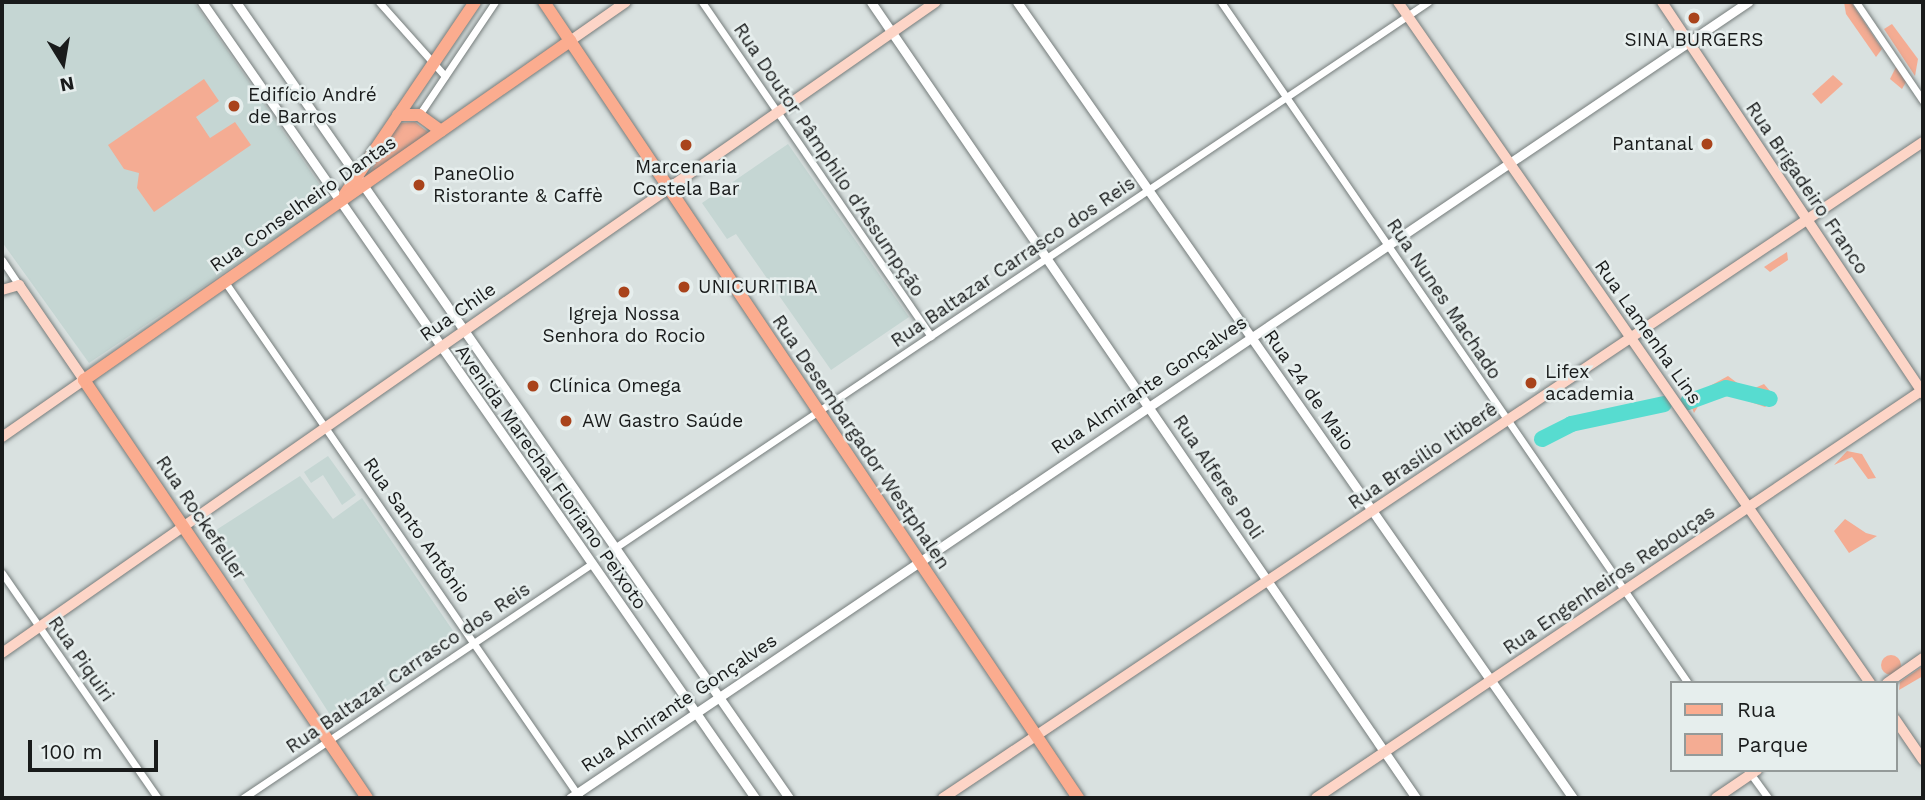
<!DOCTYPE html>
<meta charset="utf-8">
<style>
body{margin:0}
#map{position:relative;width:1925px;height:800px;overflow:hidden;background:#d9e1e0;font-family:"Work Sans",sans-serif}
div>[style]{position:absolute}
.built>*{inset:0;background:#c5d6d3}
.green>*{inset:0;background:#f4ac93}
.round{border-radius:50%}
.river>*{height:16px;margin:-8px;padding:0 8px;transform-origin:8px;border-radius:8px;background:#57dcd0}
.roads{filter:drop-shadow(0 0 2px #767d7c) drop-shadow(0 0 2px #767d7c)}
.minor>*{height:7px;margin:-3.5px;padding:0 3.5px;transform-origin:3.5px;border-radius:3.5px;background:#fff}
.tertiary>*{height:9px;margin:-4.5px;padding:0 4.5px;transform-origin:4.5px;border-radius:4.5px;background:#fff}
.secondary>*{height:10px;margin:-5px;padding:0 5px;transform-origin:5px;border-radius:5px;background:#fdd5c7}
.primary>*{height:12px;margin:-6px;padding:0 6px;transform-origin:6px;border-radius:6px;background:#fbac8f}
.dots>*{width:19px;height:19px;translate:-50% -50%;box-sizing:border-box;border:4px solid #e6eeed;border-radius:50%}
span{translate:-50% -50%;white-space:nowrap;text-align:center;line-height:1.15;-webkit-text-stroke:5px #e6eeed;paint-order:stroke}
.poi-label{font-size:19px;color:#191b1b}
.left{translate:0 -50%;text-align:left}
.right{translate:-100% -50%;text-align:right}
.street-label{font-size:19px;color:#191b1b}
.frame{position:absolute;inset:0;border:4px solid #191b1b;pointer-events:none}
.legend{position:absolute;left:1670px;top:681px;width:228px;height:91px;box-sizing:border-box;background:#e6eeed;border:2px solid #949a99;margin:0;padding:9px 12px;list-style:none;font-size:21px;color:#191b1b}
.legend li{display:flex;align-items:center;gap:14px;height:35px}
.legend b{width:35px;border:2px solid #949a99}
.north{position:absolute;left:28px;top:28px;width:70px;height:70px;-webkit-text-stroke:5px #e6eeed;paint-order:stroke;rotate:169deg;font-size:19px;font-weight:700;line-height:28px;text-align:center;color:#191b1b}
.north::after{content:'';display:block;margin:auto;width:24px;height:32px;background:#191b1b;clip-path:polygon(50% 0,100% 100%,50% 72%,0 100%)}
.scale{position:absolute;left:28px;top:740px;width:130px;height:32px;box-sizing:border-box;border:4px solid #191b1b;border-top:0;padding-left:9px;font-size:21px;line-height:24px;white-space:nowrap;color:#191b1b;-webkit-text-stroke:5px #e6eeed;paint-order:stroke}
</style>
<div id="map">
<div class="built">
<i style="clip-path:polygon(2px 2px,194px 2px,331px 201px,89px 363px,2px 242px)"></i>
<i style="clip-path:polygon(788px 144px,909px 317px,831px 370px,736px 234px,727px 239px,702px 203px)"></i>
<i style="clip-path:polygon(328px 456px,356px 495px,342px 505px,323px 475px,311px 483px,304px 472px)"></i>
<i style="clip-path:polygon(300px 476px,333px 519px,362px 498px,458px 638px,334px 721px,213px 532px)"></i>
</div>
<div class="green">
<i style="clip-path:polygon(1851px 2px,1882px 49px,1876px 57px,1846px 14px,1844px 2px)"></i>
<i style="clip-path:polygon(1892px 24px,1918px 59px,1915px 76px,1884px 29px)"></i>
<i style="clip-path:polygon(1896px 67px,1906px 82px,1902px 89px,1890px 79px)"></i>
<i style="clip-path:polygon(1833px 75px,1843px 84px,1821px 104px,1812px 94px)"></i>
<i style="clip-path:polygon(204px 79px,219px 101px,196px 117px,210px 138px,235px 122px,251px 145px,154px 212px,137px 188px,139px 173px,124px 169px,108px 145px)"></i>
<i style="clip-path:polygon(415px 122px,429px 133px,368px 176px,399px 123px)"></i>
<i style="clip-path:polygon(1787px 252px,1788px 260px,1770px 272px,1764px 267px)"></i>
<i style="clip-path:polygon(1728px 376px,1748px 391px,1764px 384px,1776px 398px,1765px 407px,1722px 392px,1702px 400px,1694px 413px,1688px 398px)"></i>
<i style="clip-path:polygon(1847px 451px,1862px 454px,1876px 478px,1868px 479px,1852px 457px,1834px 465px)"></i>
<i style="clip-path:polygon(1845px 519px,1866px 533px,1877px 536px,1849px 553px,1834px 531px)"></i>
<i class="round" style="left:1881px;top:655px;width:20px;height:20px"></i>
<i style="clip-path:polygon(1923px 666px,1923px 676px,1899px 690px,1900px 682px)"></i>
</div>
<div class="river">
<i style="left:1688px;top:402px;width:40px;rotate:-20.2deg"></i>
<i style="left:1726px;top:388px;width:45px;rotate:14deg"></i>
<i style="left:1542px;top:439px;width:33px;rotate:-27deg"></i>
<i style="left:1571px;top:424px;width:95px;rotate:-12.1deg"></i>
</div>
<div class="roads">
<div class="minor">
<i style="left:379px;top:2px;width:99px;rotate:48.3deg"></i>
<i style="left:702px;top:2px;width:405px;rotate:55.6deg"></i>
<i style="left:1221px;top:2px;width:826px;rotate:55.56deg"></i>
<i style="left:1856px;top:2px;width:120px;rotate:55.9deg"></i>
<i style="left:419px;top:115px;width:136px;rotate:-56.1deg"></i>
<i style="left:2px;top:260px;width:30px;rotate:56deg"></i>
<i style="left:225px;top:282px;width:626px;rotate:55.47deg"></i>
<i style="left:616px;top:547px;width:978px;rotate:-33.87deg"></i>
<i style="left:2px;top:573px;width:274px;rotate:55.3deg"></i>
<i style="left:1750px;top:773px;width:31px;rotate:54deg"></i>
<i style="left:243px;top:798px;width:419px;rotate:-33.9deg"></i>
</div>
<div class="tertiary">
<i style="left:202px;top:2px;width:969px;rotate:55.21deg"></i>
<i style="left:236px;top:2px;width:969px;rotate:55.21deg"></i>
<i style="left:871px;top:2px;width:965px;rotate:55.6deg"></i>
<i style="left:1017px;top:2px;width:971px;rotate:55.07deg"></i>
<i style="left:570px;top:798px;width:1422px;rotate:-34.05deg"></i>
</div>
<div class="secondary">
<i style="left:1398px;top:2px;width:829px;rotate:55.27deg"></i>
<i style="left:1662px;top:2px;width:471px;rotate:56.3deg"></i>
<i style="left:570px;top:41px;width:68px;rotate:-34.9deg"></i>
<i style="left:2px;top:290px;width:18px;rotate:-16deg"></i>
<i style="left:19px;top:285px;width:115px;rotate:55.6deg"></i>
<i style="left:84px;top:380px;width:100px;rotate:145.2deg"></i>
<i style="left:2px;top:653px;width:1138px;rotate:-34.88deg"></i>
<i style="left:1887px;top:683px;width:44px;rotate:-34.8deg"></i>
<i style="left:1895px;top:719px;width:50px;rotate:55.7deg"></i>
<i style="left:943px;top:798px;width:1179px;rotate:-33.8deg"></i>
<i style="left:1316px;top:798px;width:729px;rotate:-33.93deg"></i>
<i style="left:1716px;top:798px;width:50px;rotate:-34.3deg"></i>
</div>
<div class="primary">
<i style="left:544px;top:2px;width:959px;rotate:56.14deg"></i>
<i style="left:398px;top:115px;width:21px"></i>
<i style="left:419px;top:115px;width:27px;rotate:36deg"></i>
<i style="left:345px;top:194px;width:232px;rotate:-55.9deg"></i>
<i style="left:367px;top:798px;width:505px;rotate:-124.1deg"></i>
<i style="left:84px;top:380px;width:593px;rotate:-34.9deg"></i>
</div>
</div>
<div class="dots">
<i style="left:1694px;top:18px;background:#a9431b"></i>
<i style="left:234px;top:106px;background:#a9431b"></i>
<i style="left:1707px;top:144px;background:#a9431b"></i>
<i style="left:686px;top:145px;background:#a9431b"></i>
<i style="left:419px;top:185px;background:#a9431b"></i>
<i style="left:684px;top:287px;background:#a9431b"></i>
<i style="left:624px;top:292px;background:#a9431b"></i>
<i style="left:1531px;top:383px;background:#a9431b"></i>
<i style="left:533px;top:386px;background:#a9431b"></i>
<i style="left:566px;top:421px;background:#a9431b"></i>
</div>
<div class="poi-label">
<span style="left:1694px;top:40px">SINA BURGERS</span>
<span class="left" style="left:248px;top:106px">Edifício André<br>de Barros</span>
<span class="right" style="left:1693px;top:144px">Pantanal</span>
<span style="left:686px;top:178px">Marcenaria<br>Costela Bar</span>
<span class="left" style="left:433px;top:185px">PaneOlio<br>Ristorante &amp; Caffè</span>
<span class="left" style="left:698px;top:287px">UNICURITIBA</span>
<span style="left:624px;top:325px">Igreja Nossa<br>Senhora do Rocio</span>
<span class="left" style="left:1545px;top:383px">Lifex<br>academia</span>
<span class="left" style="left:549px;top:386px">Clínica Omega</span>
<span class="left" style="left:582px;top:421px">AW Gastro Saúde</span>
</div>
<div class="street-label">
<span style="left:829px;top:160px;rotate:56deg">Rua Doutor Pâmphilo d'Assumpção</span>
<span style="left:1807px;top:188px;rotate:56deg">Rua Brigadeiro Franco</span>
<span style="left:303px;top:204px;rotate:-35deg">Rua Conselheiro Dantas</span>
<span style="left:1013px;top:262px;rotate:-34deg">Rua Baltazar Carrasco dos Reis</span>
<span style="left:1444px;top:299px;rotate:56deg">Rua Nunes Machado</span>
<span style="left:458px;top:312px;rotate:-35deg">Rua Chile</span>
<span style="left:1648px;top:332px;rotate:55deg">Rua Lamenha Lins</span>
<span style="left:1149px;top:385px;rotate:-34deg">Rua Almirante Gonçalves</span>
<span style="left:1309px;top:390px;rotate:55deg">Rua 24 de Maio</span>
<span style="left:861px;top:442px;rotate:56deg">Rua Desembargador Westphalen</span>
<span style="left:1423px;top:456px;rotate:-34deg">Rua Brasílio Itiberê</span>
<span style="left:551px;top:477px;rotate:55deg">Avenida Marechal Floriano Peixoto</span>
<span style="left:1218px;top:477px;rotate:56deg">Rua Alferes Poli</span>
<span style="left:201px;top:518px;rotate:56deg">Rua Rockefeller</span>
<span style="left:417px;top:530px;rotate:55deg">Rua Santo Antônio</span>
<span style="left:1609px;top:580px;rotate:-34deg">Rua Engenheiros Rebouças</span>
<span style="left:81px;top:659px;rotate:55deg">Rua Piquiri</span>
<span style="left:408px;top:668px;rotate:-34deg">Rua Baltazar Carrasco dos Reis</span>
<span style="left:679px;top:703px;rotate:-34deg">Rua Almirante Gonçalves</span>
</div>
<div class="frame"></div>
<ul class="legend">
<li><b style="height:9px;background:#fbac8f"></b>Rua</li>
<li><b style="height:19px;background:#f4ac93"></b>Parque</li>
</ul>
<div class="north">N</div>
<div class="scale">100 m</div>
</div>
